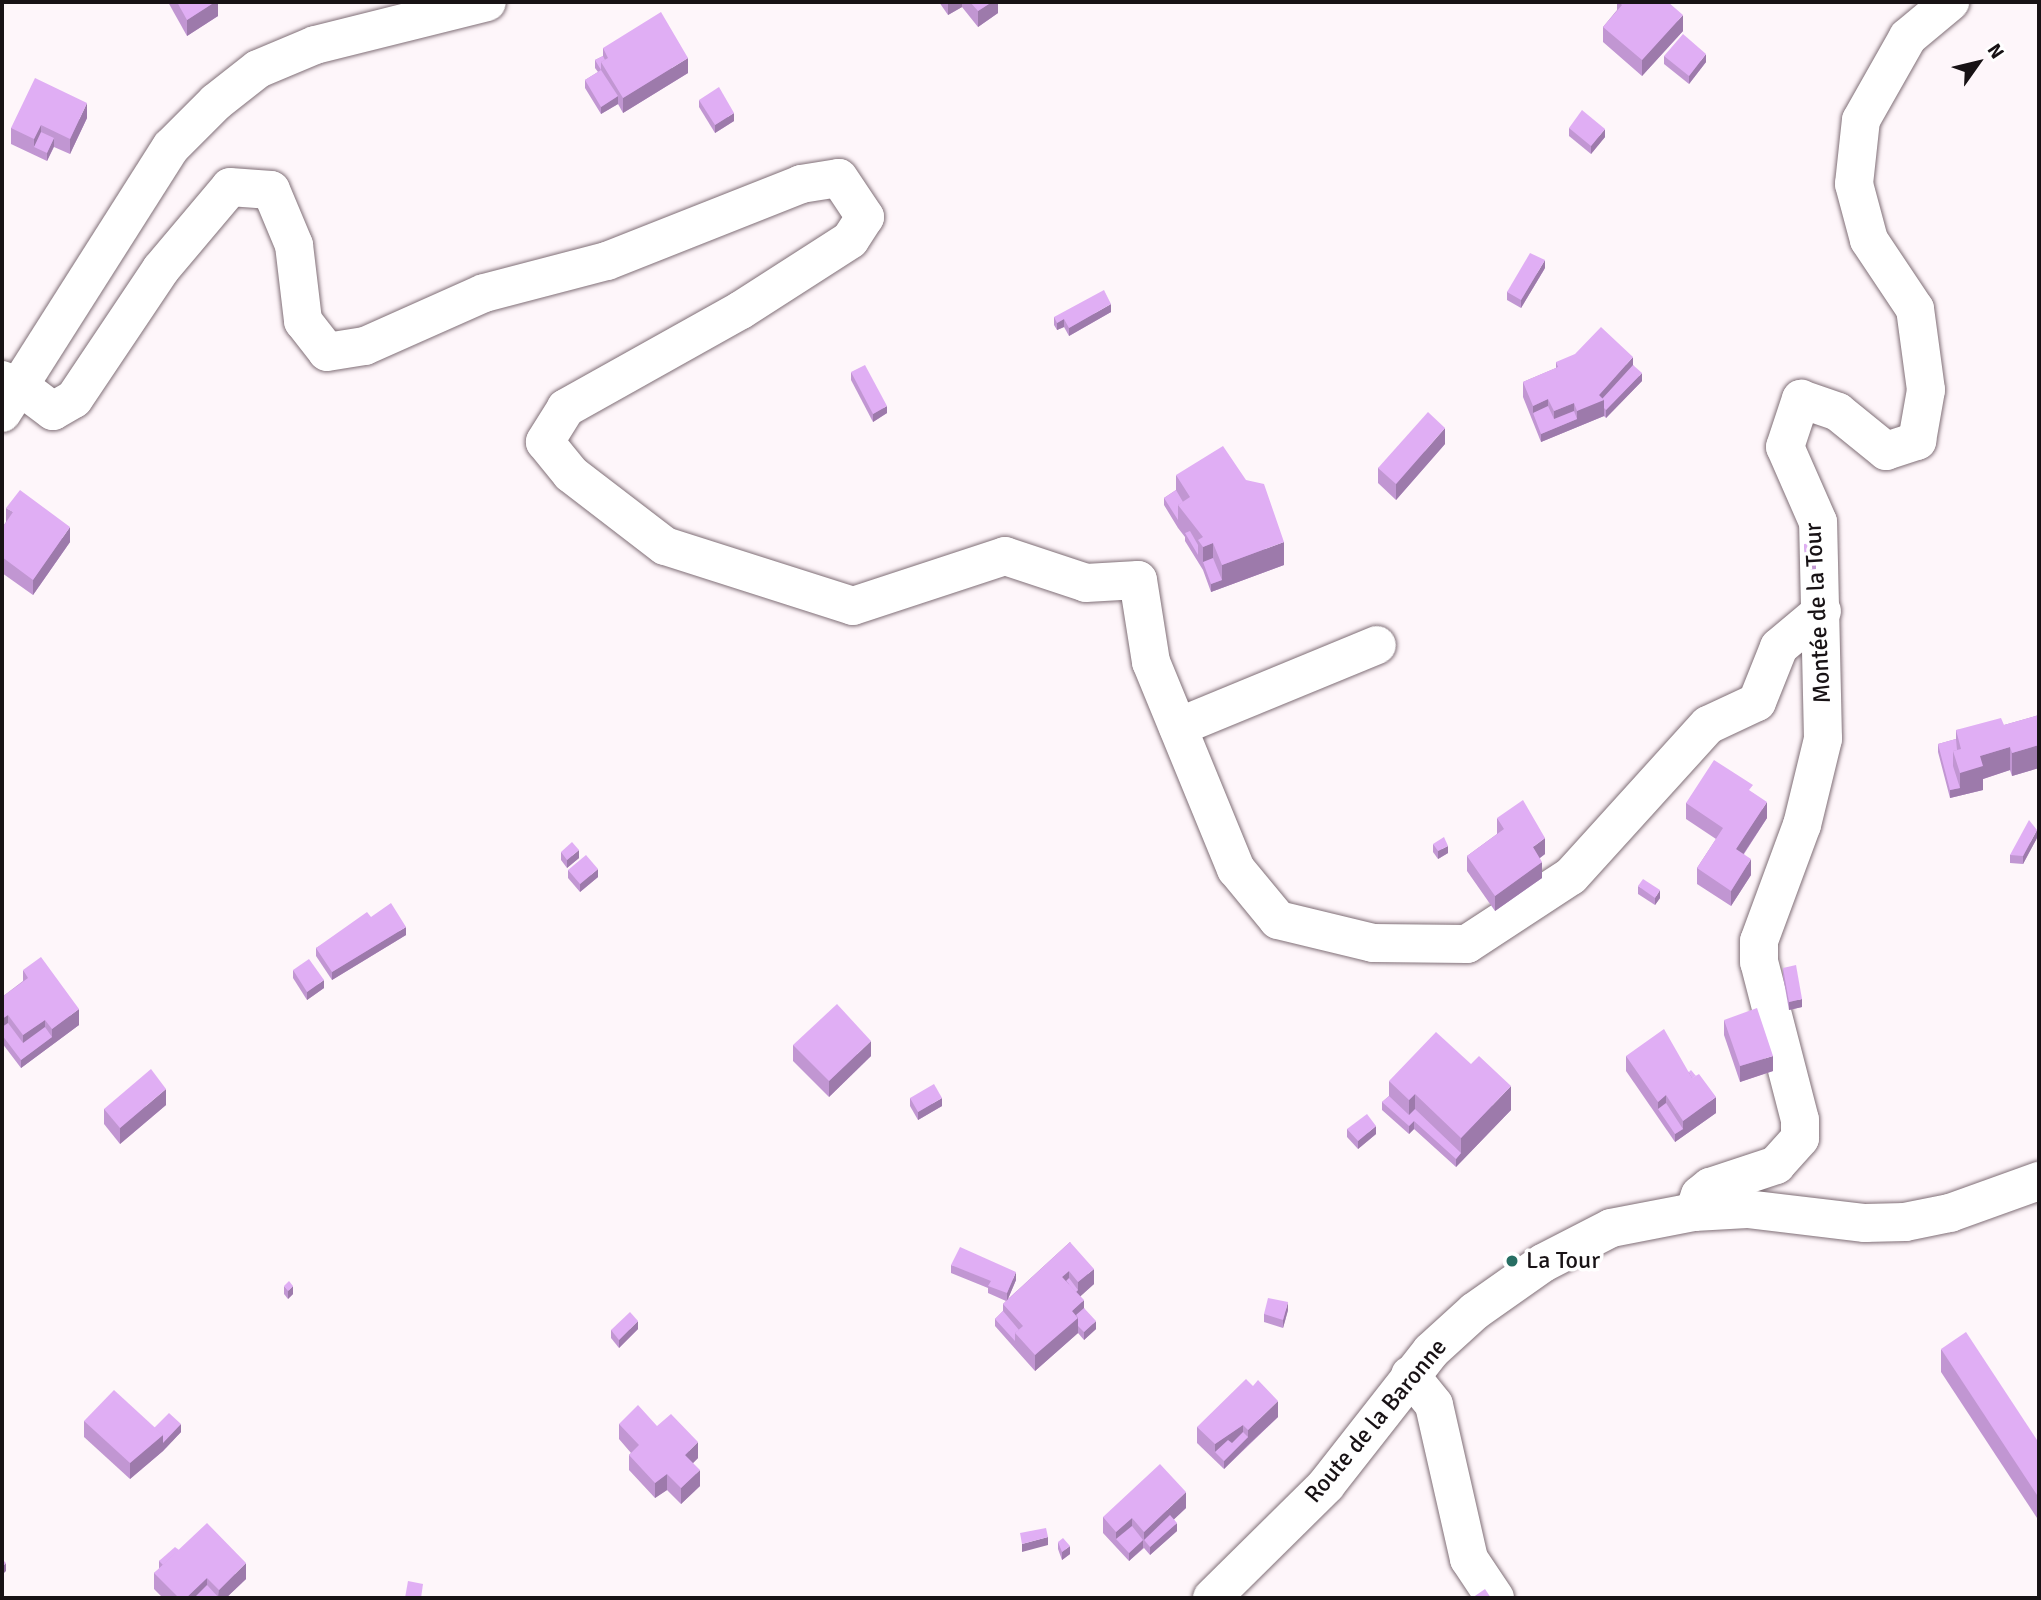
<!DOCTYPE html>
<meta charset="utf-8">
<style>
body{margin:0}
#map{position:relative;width:2041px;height:1600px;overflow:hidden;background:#fef6fa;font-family:Signika,sans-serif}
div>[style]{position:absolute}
.roads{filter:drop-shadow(0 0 2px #806f77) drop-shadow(0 0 2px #806f77)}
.minor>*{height:38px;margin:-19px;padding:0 19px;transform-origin:19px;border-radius:19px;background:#fff}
.major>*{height:38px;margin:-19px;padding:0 19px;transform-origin:19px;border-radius:19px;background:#fff}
.wall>*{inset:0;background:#c196d2}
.shaded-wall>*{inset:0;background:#9d7aab}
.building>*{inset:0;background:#e0aef4}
.dots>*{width:19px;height:19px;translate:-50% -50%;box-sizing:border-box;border:4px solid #fff;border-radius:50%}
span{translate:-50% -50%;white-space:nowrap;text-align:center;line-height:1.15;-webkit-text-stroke:7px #fff;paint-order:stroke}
.street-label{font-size:24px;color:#181215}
.poi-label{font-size:24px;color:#181215}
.left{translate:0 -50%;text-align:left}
.frame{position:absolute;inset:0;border:4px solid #181215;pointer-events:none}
.north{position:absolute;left:1943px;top:28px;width:70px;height:70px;-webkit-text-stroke:5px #fff;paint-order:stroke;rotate:56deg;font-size:19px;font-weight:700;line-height:28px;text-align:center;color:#181215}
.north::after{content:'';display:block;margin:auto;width:24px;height:32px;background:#181215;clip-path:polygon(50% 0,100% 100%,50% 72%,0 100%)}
</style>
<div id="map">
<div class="roads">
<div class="minor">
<i style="left:2px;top:380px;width:20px;rotate:20deg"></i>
<i style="left:21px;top:387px;width:40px;rotate:37deg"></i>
<i style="left:53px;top:411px;width:24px;rotate:-30deg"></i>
<i style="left:74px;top:399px;width:156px;rotate:-56.2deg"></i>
<i style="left:161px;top:269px;width:107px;rotate:-49.9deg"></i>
<i style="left:230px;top:187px;width:41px;rotate:4.2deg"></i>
<i style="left:271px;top:190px;width:60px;rotate:67.3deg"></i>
<i style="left:294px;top:245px;width:77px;rotate:83.2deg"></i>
<i style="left:303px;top:321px;width:39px;rotate:52deg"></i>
<i style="left:327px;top:352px;width:38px;rotate:-9deg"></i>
<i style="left:365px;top:346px;width:130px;rotate:-24deg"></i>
<i style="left:484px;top:293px;width:127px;rotate:-14.6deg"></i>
<i style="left:607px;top:261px;width:209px;rotate:-21.6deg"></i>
<i style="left:801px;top:184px;width:38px;rotate:-9deg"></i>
<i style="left:839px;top:178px;width:47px;rotate:56.3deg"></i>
<i style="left:865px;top:217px;width:27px;rotate:123deg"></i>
<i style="left:850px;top:240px;width:130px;rotate:147.3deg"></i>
<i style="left:741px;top:310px;width:201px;rotate:150.8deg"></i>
<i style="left:566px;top:408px;width:40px;rotate:122deg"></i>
<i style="left:545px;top:442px;width:41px;rotate:50.9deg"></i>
<i style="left:571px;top:474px;width:118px;rotate:37.5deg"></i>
<i style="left:665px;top:546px;width:197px;rotate:17.7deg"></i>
<i style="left:853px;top:606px;width:160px;rotate:-18.2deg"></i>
<i style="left:1005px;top:556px;width:85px;rotate:18.4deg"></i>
<i style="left:1086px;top:583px;width:52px;rotate:-3.3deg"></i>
<i style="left:1138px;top:580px;width:83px;rotate:81deg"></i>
<i style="left:1151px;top:662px;width:224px;rotate:67.7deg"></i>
<i style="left:1236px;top:869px;width:66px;rotate:50.5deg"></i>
<i style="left:1278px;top:920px;width:98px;rotate:13.6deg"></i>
<i style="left:1373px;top:943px;width:94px;rotate:0.6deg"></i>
<i style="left:1467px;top:944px;width:124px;rotate:-33.2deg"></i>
<i style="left:1571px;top:876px;width:204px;rotate:-47.8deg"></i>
<i style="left:1708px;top:725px;width:54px;rotate:-25.1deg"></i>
<i style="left:1757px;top:702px;width:59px;rotate:-68.2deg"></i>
<i style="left:1779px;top:647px;width:56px;rotate:-39.9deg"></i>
<i style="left:2px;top:413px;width:315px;rotate:-57.6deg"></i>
<i style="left:171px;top:147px;width:64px;rotate:-45deg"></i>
<i style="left:216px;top:102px;width:53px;rotate:-38.2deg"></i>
<i style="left:258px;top:69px;width:62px;rotate:-22.8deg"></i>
<i style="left:315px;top:45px;width:177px;rotate:-14deg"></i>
<i style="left:1178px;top:727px;width:215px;rotate:-22.4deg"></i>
<i style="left:1694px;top:1212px;width:18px;rotate:-71deg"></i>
<i style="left:1700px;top:1195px;width:13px;rotate:-39deg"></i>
<i style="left:1710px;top:1187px;width:70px;rotate:-18.4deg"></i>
<i style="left:1776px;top:1165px;width:36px;rotate:-48deg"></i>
<i style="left:1800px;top:1138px;width:18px;rotate:-90deg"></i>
<i style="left:1800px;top:1120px;width:163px;rotate:-104.5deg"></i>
<i style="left:1759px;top:962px;width:21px;rotate:-90deg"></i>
<i style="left:1759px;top:941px;width:124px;rotate:-69.7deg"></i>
<i style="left:1802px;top:825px;width:89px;rotate:-76.3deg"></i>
<i style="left:1823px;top:739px;width:217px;rotate:-91.3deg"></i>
<i style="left:1818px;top:522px;width:82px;rotate:-113.7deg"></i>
<i style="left:1785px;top:447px;width:51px;rotate:-71.6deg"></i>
<i style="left:1801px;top:399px;width:39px;rotate:19deg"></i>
<i style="left:1838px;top:412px;width:62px;rotate:39.1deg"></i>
<i style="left:1886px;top:451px;width:33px;rotate:-18deg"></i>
<i style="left:1917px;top:441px;width:52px;rotate:-80deg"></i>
<i style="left:1926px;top:390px;width:82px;rotate:-97.7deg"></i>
<i style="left:1915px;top:309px;width:83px;rotate:-123.7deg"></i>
<i style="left:1869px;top:240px;width:58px;rotate:-105deg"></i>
<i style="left:1854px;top:184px;width:64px;rotate:-83.8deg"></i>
<i style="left:1861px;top:120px;width:95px;rotate:-60.5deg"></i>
<i style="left:1908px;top:37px;width:55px;rotate:-39.8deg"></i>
<i style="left:1410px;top:1375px;width:38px;rotate:51deg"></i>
<i style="left:1434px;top:1405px;width:158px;rotate:77.2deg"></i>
<i style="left:1469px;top:1559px;width:47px;rotate:56.3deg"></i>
</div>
<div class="major">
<i style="left:1212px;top:1598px;width:161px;rotate:-44.7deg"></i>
<i style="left:1326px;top:1485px;width:170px;rotate:-51.9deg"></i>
<i style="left:1431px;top:1351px;width:59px;rotate:-42.3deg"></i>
<i style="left:1475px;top:1311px;width:83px;rotate:-35.2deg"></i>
<i style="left:1543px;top:1263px;width:76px;rotate:-27.2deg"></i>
<i style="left:1611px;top:1228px;width:85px;rotate:-10.9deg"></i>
<i style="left:1694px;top:1212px;width:53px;rotate:-3.2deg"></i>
<i style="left:1747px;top:1209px;width:119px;rotate:6.8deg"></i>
<i style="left:1865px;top:1223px;width:40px;rotate:-1.4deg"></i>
<i style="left:1905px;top:1222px;width:46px;rotate:-11.3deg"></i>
<i style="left:1950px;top:1213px;width:95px;rotate:-19.8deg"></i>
</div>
</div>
<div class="wall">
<i style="clip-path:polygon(168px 2px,218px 2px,218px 16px,187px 36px)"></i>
<i style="clip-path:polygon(939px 2px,998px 2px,998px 13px,978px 27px,962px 7px,948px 15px)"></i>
<i style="clip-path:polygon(1617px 2px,1668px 2px,1683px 31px,1642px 76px,1603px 42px,1603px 27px,1617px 10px)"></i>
<i style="clip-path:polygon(603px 48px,688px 73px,623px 113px,618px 104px,601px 114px,585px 88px,585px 80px,598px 72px,595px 68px,595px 60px,603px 56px)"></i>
<i style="clip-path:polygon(1664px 56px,1706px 62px,1689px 84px,1664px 64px)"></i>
<i style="clip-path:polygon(699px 100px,734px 121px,715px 133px,699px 107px)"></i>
<i style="clip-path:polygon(87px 118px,70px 154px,54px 147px,47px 161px,11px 144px,11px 128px)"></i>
<i style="clip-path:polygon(1569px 128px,1605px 137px,1591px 154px,1569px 136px)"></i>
<i style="clip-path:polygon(1545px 268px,1521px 308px,1507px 300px,1507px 292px)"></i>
<i style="clip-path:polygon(1111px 312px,1069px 336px,1064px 327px,1057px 330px,1054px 325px,1054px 317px)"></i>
<i style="clip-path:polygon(1556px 362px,1633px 365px,1642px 381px,1606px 418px,1604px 416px,1541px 442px,1523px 397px,1523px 382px,1556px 368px)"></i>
<i style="clip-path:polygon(851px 372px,887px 413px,873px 422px,851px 380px)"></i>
<i style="clip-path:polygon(1445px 444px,1396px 500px,1378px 483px,1378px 468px)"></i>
<i style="clip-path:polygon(1176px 475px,1284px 565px,1211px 592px,1203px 570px,1185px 541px,1185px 537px,1178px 528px,1164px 505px,1164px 498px,1176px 490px)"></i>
<i style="clip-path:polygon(6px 508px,70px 542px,33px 595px,2px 573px,2px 528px,6px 522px)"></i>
<i style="clip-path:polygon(1804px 544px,1816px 561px,1816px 569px,1806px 570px)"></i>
<i style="clip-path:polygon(2039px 715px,2039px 768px,2012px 776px,2010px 770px,1983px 779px,1983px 790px,1950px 798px,1938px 752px,1938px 744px,1956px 739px,1956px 730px,2004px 725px)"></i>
<i style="clip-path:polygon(1753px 793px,1767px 818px,1744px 854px,1751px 875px,1731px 906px,1697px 884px,1697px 868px,1716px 839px,1686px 819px,1686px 803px)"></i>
<i style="clip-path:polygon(1497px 818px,1545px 854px,1540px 858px,1542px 878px,1495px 911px,1467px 871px,1467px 856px,1497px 834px)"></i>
<i style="clip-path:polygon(2037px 838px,2023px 864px,2010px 863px,2010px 855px)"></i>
<i style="clip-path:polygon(1433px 844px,1448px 853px,1438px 859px,1433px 852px)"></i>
<i style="clip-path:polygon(561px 852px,579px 858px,567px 868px,561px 860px)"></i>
<i style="clip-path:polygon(568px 870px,598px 877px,580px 892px,568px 878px)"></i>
<i style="clip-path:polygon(1638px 886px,1660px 898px,1655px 905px,1638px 894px)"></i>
<i style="clip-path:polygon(371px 917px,406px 935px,332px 980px,316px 956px,316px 948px)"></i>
<i style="clip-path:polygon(1783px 968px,1802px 1007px,1789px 1010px,1783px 976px)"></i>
<i style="clip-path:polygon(23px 970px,79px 1025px,21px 1068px,2px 1043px,2px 997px,23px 981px)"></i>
<i style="clip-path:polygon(293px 970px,324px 988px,307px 1000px,293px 978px)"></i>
<i style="clip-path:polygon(1724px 1020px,1773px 1071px,1740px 1082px,1724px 1035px)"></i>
<i style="clip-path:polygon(793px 1045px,871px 1056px,829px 1097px,793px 1061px)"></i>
<i style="clip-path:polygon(1626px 1056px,1689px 1072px,1716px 1113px,1675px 1142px,1626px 1071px)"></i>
<i style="clip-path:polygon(1389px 1081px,1511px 1110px,1456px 1167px,1414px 1129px,1409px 1134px,1382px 1110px,1382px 1102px,1389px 1096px)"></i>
<i style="clip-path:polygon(910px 1098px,942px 1106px,918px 1120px,910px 1106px)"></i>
<i style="clip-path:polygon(166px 1105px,120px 1144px,104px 1124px,104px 1109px)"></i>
<i style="clip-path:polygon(1347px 1129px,1376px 1134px,1358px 1149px,1347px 1137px)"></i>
<i style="clip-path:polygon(1070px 1242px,1094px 1284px,1080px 1296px,1084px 1308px,1096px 1329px,1084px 1340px,1078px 1333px,1035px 1371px,995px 1326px,995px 1319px,1003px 1311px,1003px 1304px,1006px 1301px,988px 1293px,988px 1288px,951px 1273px,951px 1265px,1016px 1280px,1008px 1299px)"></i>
<i style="clip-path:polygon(284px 1286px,293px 1294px,288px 1299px,284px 1294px)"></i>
<i style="clip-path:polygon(1288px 1310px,1283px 1328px,1264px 1322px,1264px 1314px)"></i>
<i style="clip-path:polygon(638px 1329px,619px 1348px,611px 1338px,611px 1330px)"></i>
<i style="clip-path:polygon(1941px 1349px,2039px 1443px,2039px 1521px,1941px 1372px)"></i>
<i style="clip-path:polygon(1278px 1417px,1224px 1469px,1197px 1443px,1197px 1427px)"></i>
<i style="clip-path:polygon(84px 1421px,154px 1428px,181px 1432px,163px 1451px,130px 1479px,84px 1437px)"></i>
<i style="clip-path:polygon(619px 1424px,657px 1426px,698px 1458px,693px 1463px,700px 1486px,681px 1504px,667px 1490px,655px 1498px,629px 1470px,629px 1455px,631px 1453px,619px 1439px)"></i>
<i style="clip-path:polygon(1186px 1508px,1174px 1519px,1177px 1531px,1150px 1555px,1144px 1548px,1129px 1561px,1103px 1533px,1103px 1517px)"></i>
<i style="clip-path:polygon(1058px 1542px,1070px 1554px,1062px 1560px,1058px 1549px)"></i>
<i style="clip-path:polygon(179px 1550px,246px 1579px,226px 1598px,163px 1598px,154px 1589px,154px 1573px,159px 1569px,159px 1561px)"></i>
</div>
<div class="shaded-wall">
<i style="clip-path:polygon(215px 2px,218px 2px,218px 16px,187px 36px,187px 20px)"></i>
<i style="clip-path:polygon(948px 2px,962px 2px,962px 7px,948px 15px)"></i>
<i style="clip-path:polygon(992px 2px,998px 2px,998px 13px,978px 27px,978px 11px)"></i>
<i style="clip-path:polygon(1683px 15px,1683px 31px,1642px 76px,1642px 60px)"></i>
<i style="clip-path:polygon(1706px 54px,1706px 62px,1689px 84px,1689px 76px)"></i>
<i style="clip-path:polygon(688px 58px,688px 73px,623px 113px,623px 98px)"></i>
<i style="clip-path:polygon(618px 96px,618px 104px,601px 114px,601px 107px)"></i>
<i style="clip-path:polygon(87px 103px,87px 118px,70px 154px,70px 139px)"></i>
<i style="clip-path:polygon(734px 113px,734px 121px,715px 133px,715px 125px)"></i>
<i style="clip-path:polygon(41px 125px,41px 140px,34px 147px,34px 139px)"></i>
<i style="clip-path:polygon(1605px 129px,1605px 137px,1591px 154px,1591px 146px)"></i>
<i style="clip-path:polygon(54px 138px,54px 146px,47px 161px,47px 153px)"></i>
<i style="clip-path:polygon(1545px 260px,1545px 268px,1521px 308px,1521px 300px)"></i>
<i style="clip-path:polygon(1111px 304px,1111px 312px,1069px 336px,1069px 328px)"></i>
<i style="clip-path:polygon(1064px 319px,1064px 327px,1057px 330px,1057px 323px)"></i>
<i style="clip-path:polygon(1633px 357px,1633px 373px,1604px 405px,1604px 416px,1541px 442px,1541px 434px,1577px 419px,1577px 411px,1599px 395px)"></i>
<i style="clip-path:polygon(1642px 373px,1642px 381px,1606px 418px,1606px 410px)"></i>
<i style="clip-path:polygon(1548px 399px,1548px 414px,1533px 414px,1533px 406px)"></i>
<i style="clip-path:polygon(1574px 403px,1574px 419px,1554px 427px,1554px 411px)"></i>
<i style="clip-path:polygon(887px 406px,887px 413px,873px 422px,873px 414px)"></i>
<i style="clip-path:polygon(1445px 428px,1445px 444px,1396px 500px,1396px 484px)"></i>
<i style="clip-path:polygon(70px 527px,70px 542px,33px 595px,33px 580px)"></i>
<i style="clip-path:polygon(1284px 542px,1284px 565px,1211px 592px,1211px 584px,1222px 580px,1222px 565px)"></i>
<i style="clip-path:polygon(1213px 543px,1213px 566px,1203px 562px,1203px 547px)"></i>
<i style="clip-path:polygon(2039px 745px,2039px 768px,2012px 776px,2012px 753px)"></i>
<i style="clip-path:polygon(2010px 747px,2010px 770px,1983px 779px,1983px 790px,1950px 798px,1950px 790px,1960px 788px,1960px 773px,1980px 756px)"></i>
<i style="clip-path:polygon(1767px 802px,1767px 818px,1736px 865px,1736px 849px)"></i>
<i style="clip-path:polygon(2037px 830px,2037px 838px,2023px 864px,2023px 856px)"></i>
<i style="clip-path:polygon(1545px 838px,1545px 854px,1533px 863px,1533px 847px)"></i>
<i style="clip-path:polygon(1448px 846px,1448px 853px,1438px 859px,1438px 851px)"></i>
<i style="clip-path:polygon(579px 850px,579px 858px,567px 868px,567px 860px)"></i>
<i style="clip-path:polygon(1751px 859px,1751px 875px,1731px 906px,1731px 891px)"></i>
<i style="clip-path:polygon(1542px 862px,1542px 878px,1495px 911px,1495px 896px)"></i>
<i style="clip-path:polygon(598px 869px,598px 877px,580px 892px,580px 884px)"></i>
<i style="clip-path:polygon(1660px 890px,1660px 898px,1655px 905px,1655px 898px)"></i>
<i style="clip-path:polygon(406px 927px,406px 935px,332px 980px,332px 972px)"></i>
<i style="clip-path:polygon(324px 980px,324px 988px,307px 1000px,307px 992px)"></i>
<i style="clip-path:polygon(1802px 999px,1802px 1007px,1789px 1010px,1789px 1002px)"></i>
<i style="clip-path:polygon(79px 1009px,79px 1025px,21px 1068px,21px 1060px,52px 1037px,52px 1029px)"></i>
<i style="clip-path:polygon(8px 1015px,8px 1031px,2px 1035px,2px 1019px)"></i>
<i style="clip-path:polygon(45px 1020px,45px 1035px,23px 1051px,23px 1035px)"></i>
<i style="clip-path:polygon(871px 1041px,871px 1056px,829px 1097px,829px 1081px)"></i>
<i style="clip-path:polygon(1773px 1056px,1773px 1071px,1740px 1082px,1740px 1066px)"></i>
<i style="clip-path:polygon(1511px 1086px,1511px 1110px,1456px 1167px,1456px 1159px,1461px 1153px,1461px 1138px)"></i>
<i style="clip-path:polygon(166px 1089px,166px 1105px,120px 1144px,120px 1128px)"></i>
<i style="clip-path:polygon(1415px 1094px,1415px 1117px,1409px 1123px,1409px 1100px)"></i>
<i style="clip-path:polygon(1666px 1095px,1666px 1111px,1658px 1109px,1658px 1102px)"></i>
<i style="clip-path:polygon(1716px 1097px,1716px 1113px,1675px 1142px,1675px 1134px,1683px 1129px,1683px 1121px)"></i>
<i style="clip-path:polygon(942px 1098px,942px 1106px,918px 1120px,918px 1112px)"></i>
<i style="clip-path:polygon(1414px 1121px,1414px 1129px,1409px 1134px,1409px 1126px)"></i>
<i style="clip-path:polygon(1376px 1126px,1376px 1134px,1358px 1149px,1358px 1141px)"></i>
<i style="clip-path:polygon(1094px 1269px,1094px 1284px,1072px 1304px,1072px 1296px,1078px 1290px,1078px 1282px)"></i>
<i style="clip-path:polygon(1069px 1271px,1069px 1286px,1062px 1277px)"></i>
<i style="clip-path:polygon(1016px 1272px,1016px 1280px,1007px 1301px,1007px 1293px)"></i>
<i style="clip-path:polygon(293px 1286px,293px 1294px,288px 1299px,288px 1291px)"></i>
<i style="clip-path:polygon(1084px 1300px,1084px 1316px,1078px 1321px,1078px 1333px,1035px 1371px,1035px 1355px,1072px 1311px)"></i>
<i style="clip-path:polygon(1288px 1302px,1288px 1310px,1283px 1328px,1283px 1320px)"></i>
<i style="clip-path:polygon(638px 1321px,638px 1329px,619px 1348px,619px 1340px)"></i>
<i style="clip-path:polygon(1096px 1321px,1096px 1329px,1084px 1340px,1084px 1332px)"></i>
<i style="clip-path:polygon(1278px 1401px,1278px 1417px,1248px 1445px,1248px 1430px)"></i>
<i style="clip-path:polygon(181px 1424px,181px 1432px,163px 1451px,130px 1479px,130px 1463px,163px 1435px)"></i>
<i style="clip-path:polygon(1243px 1425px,1243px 1440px,1215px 1452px,1215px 1444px)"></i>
<i style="clip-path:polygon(1248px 1437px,1248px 1445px,1224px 1469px,1224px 1461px)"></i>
<i style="clip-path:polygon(698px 1442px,698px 1458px,685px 1471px,685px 1455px)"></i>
<i style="clip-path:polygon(700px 1470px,700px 1486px,681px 1504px,681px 1488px)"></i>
<i style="clip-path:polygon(667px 1474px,667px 1490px,655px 1498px,655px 1483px)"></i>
<i style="clip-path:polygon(1186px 1492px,1186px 1508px,1148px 1544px,1144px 1540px,1144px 1532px)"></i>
<i style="clip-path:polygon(1132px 1518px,1132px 1534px,1116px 1539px,1116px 1547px,1116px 1532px)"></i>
<i style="clip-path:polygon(1177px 1523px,1177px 1531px,1150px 1555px,1150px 1547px)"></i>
<i style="clip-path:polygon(1048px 1537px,1048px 1545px,1022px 1552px,1022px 1544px)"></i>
<i style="clip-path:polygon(1143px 1540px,1143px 1548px,1129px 1561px,1129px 1553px)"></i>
<i style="clip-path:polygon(1070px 1546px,1070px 1554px,1062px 1560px,1062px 1552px)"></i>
<i style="clip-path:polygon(6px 1563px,6px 1571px,2px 1575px,2px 1567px)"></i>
<i style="clip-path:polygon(246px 1563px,246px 1579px,226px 1598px,218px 1598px,219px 1590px)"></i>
<i style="clip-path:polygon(207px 1578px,207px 1593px,202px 1598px,186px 1598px)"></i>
</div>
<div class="building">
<i style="clip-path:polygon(177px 2px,215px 2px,187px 20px)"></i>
<i style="clip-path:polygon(970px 2px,992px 2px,978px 11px)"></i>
<i style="clip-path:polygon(1619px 2px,1668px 2px,1683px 15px,1642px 60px,1603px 27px,1622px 5px)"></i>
<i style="clip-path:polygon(661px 12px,688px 58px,623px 98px,601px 62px,608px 58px,603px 48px)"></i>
<i style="clip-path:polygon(1683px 34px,1706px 54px,1689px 76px,1664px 56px)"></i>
<i style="clip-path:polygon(603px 56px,605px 60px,601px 62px,601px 70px,595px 60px)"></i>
<i style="clip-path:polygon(601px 70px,618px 96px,601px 107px,585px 80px)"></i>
<i style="clip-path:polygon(35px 78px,87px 103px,70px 139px,41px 125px,34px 139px,11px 128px)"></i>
<i style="clip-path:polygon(719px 87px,734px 113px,715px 125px,699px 100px)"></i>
<i style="clip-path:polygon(1582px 110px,1605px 129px,1591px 146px,1569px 128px)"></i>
<i style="clip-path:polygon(41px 132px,54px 138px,47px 153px,34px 147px)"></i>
<i style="clip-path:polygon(1530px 253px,1545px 260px,1521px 300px,1507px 292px)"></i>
<i style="clip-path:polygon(1104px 290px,1111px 304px,1069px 328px,1064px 319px,1057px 323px,1054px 317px)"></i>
<i style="clip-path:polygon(1601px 327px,1633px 357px,1599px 395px,1604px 400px,1577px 411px,1574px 403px,1554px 411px,1548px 399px,1533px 406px,1523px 382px,1558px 367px,1556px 362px,1575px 354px)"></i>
<i style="clip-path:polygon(865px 365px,887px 406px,873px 414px,851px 372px)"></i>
<i style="clip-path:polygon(1633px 365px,1642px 373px,1606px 410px,1604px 408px,1604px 400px,1602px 399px)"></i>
<i style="clip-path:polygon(1548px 406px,1554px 419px,1574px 411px,1577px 419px,1541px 434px,1533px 413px)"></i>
<i style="clip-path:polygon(1428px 412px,1445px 428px,1396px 484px,1378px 468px)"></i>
<i style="clip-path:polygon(1223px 446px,1246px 480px,1264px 484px,1284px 542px,1222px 565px,1213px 543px,1203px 547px,1198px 540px,1203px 537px,1178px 505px,1190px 497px,1176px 475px)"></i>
<i style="clip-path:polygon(20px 490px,70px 527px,33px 580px,2px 557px,2px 528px,13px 512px,6px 508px)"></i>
<i style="clip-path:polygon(1176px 490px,1183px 502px,1178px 505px,1178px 520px,1164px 498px)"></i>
<i style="clip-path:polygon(1190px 531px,1198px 545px,1198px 555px,1185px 533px)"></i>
<i style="clip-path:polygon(1814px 543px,1816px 561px,1806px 562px,1804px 544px)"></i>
<i style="clip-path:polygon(1213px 558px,1222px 580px,1211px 584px,1203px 562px)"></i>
<i style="clip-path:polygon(2039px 715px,2039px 745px,2012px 753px,2010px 747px,1980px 756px,1983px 766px,1960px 773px,1953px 751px,1961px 749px,1956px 730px,2001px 718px,2004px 725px)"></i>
<i style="clip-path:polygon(1956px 739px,1957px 750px,1953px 751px,1953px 766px,1960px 788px,1950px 790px,1938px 744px)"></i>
<i style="clip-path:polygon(1714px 760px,1753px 785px,1749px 790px,1767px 802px,1736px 849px,1751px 859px,1731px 891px,1697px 868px,1723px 828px,1686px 803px)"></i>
<i style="clip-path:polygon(1523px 800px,1545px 838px,1533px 847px,1542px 862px,1495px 896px,1467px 856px,1504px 829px,1497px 818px)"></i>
<i style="clip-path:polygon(2029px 820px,2037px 830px,2023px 856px,2010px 855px)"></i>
<i style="clip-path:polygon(1444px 837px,1448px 846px,1438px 851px,1433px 844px)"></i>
<i style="clip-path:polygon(572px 842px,579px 850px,567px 860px,561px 852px)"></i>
<i style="clip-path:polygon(586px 855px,598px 869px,580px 884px,568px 870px)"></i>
<i style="clip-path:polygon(1643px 879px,1660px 890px,1655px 898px,1638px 886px)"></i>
<i style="clip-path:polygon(391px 903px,406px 927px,332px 972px,316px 948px,367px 912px,371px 917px)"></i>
<i style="clip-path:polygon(41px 957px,79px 1009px,52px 1029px,45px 1020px,23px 1035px,8px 1015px,2px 1019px,2px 997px,28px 978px,23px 970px)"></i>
<i style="clip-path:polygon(309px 959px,324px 980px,307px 992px,293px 970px)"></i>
<i style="clip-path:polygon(1796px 965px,1802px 999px,1789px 1002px,1783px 968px)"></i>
<i style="clip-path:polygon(837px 1004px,871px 1041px,829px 1081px,793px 1045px)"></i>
<i style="clip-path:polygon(1757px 1008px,1773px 1056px,1740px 1066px,1724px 1020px)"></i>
<i style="clip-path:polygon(8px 1023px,23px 1043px,45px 1027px,52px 1037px,21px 1060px,2px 1035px,2px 1027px)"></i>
<i style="clip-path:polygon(1664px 1029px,1692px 1078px,1699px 1074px,1716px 1097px,1683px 1121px,1666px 1095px,1658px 1102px,1626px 1056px)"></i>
<i style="clip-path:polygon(1436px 1032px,1471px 1064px,1479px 1056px,1511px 1086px,1461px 1138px,1415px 1094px,1409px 1100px,1389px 1081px)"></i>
<i style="clip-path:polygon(151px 1069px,166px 1089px,120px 1128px,104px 1109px)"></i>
<i style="clip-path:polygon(1691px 1070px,1696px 1076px,1692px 1078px,1689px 1072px)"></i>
<i style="clip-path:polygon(934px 1084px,942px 1098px,918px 1112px,910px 1098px)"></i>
<i style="clip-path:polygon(1389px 1096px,1409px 1115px,1415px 1109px,1461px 1153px,1456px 1159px,1414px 1121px,1409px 1126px,1382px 1102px)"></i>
<i style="clip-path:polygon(1666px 1103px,1683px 1129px,1675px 1134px,1658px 1109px)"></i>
<i style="clip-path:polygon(1367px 1114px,1376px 1126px,1358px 1141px,1347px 1129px)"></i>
<i style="clip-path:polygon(1070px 1242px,1094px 1269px,1078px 1282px,1069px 1271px,1062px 1277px,1084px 1300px,1072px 1311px,1078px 1318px,1035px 1355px,1015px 1333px,1023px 1326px,1003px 1304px)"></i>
<i style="clip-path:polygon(960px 1247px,1016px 1272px,1007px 1293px,988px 1286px,991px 1281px,951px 1265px)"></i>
<i style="clip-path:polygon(1069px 1278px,1078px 1290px,1076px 1292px,1066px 1281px)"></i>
<i style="clip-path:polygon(289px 1281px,293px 1286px,288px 1291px,284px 1286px)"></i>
<i style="clip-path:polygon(1268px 1298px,1288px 1302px,1283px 1320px,1264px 1314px)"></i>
<i style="clip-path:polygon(1084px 1308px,1096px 1321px,1084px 1332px,1078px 1326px,1078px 1318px,1076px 1315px)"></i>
<i style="clip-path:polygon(1003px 1311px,1019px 1330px,1015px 1333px,1015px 1341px,995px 1319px)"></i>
<i style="clip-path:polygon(630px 1312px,638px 1321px,619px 1340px,611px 1330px)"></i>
<i style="clip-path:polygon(1966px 1332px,2039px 1443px,2039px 1498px,1941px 1349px)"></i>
<i style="clip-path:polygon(1246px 1379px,1253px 1386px,1258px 1380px,1278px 1401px,1248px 1430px,1243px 1425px,1215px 1444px,1197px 1427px)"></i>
<i style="clip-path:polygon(114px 1390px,163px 1435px,130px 1463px,84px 1421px)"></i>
<i style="clip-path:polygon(638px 1405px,657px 1426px,671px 1414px,698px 1442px,685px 1455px,700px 1470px,681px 1488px,667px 1474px,655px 1483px,629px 1455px,639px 1445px,619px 1424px)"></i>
<i style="clip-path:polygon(169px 1413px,181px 1424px,163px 1443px,163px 1435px,154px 1428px)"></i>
<i style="clip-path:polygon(1243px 1432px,1248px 1437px,1224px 1461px,1215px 1452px,1228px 1440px,1232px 1443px)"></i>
<i style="clip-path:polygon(1160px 1464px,1186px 1492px,1144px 1532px,1132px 1518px,1116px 1532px,1103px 1517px)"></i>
<i style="clip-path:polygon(1170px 1515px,1177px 1523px,1150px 1547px,1144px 1540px)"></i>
<i style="clip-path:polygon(207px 1523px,246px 1563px,219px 1590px,207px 1578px,186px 1598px,179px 1598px,154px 1573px)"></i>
<i style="clip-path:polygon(1132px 1526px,1143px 1540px,1129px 1553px,1116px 1539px)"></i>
<i style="clip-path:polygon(1046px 1528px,1048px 1537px,1022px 1544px,1020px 1533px)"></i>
<i style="clip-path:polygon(1063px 1538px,1070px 1546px,1062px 1552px,1058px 1542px)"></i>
<i style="clip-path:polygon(175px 1547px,179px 1550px,163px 1565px,159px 1561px)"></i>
<i style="clip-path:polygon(2px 1559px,6px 1563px,2px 1567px)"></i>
<i style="clip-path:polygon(408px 1581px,423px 1584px,421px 1598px,405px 1598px)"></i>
<i style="clip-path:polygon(207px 1585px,219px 1598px,194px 1598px)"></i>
<i style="clip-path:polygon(1485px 1589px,1491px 1598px,1472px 1598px)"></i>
</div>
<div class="dots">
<i style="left:1512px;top:1261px;background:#276e63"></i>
</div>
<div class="street-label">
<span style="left:1818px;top:613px;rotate:-93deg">Montée de la Tour</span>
<span style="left:1376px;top:1421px;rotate:-50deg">Route de la Baronne</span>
</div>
<div class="poi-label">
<span class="left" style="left:1526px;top:1261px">La Tour</span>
</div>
<div class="frame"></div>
<div class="north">N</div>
</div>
